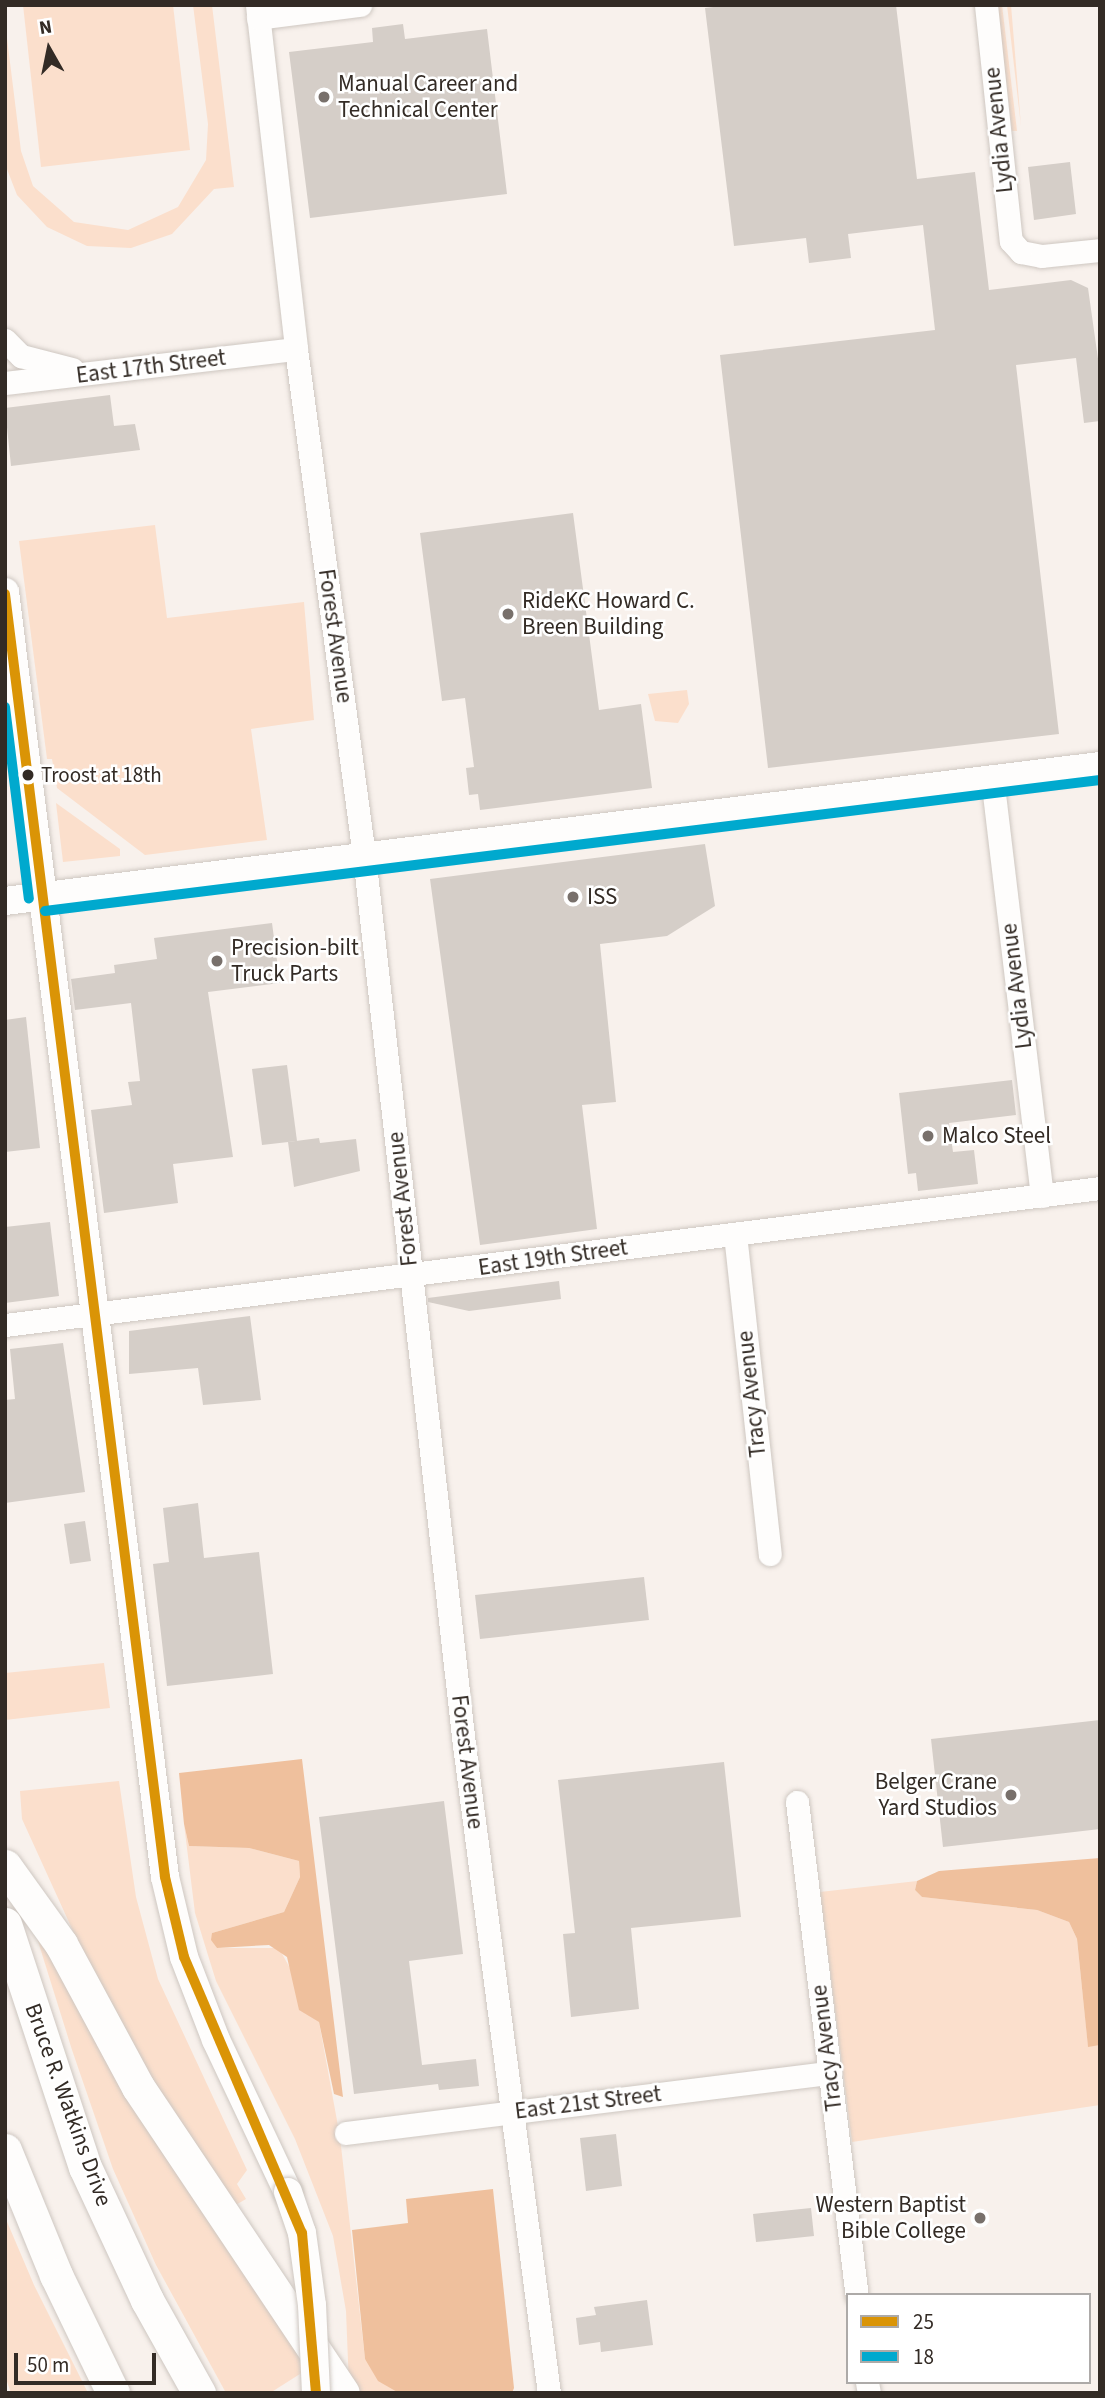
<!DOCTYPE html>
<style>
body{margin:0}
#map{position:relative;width:1105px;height:2398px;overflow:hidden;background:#f8f1ec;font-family:"Source Sans 3",sans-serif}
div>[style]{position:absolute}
.green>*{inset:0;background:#fbdfcc}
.forest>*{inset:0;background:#efc09d}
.building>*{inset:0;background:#d5cec8}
.roads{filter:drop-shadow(0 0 2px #cec7c1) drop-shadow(0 0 2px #cec7c1)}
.minor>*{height:23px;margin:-11.5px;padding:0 11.5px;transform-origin:11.5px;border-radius:11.5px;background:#fefdfc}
.major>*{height:28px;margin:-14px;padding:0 14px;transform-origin:14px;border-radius:14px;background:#fefdfc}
.highway>*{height:33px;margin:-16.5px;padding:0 16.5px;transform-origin:16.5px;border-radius:16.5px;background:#fefdfc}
.bridges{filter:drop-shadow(0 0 2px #cec7c1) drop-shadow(0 0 2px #cec7c1)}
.major-bridge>*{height:28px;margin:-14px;padding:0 14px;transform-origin:14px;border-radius:14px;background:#fefdfc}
.bus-1>*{height:10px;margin:-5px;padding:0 5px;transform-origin:5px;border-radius:5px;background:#da9406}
.bus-2>*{height:10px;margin:-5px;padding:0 5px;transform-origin:5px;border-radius:5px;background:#00a9ce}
.dots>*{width:19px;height:19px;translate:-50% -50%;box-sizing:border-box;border:4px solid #fff;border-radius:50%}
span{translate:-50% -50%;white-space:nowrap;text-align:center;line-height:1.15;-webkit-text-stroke:5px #fff;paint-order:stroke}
.bus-label{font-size:21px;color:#332b25}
.left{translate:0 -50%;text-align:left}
.poi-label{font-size:23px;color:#332b25}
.right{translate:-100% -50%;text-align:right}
.street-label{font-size:23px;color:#332b25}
.frame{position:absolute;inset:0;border:7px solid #332b25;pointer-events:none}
.legend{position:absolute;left:846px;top:2293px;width:245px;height:91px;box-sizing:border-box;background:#fff;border:2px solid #adaaa8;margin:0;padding:9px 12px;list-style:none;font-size:21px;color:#332b25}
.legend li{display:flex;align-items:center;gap:14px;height:35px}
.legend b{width:35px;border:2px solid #adaaa8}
.north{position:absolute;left:14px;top:14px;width:70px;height:70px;-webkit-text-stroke:5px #fff;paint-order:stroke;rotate:351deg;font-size:19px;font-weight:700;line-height:28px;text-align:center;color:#332b25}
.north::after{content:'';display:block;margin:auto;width:24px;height:32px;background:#332b25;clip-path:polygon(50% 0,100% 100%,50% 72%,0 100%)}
.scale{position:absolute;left:14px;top:2353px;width:142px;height:32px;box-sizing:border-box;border:4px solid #332b25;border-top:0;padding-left:9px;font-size:21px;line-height:24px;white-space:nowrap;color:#332b25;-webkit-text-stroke:5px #fff;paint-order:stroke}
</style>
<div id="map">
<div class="green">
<i style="clip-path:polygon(23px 5px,173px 5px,190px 150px,41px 167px)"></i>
<i style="clip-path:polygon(193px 5px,212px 5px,234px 187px,214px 189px,172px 234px,131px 248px,87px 246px,47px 227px,17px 195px,5px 164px,5px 22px,21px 151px,33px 186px,74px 222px,128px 230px,178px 207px,206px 160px,208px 124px)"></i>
<i style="clip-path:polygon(997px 5px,1002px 5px,1017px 131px,1012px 131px)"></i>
<i style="clip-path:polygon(1007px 5px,1011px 5px,1021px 126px)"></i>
<i style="clip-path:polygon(155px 525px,167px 618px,304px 602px,314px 720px,251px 729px,267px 840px,145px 855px,57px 788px,52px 759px,47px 759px,19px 541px)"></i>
<i style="clip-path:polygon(687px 690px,689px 704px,678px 723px,655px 721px,648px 694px)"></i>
<i style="clip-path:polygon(56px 803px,120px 849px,120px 856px,63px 862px)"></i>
<i style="clip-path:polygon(104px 1663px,110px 1708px,5px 1720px,5px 1673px)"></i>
<i style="clip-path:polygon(119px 1781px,136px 1897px,158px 1979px,247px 2170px,237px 2184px,246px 2199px,234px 2206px,156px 2088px,93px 1975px,22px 1819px,20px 1791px)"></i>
<i style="clip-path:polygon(184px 1824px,189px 1846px,249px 1848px,299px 1861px,300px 1877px,284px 1912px,212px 1933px,217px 1948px,279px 1948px,319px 2022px,340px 2137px,365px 2359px,399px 2393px,354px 2393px,349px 2386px,346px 2311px,333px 2236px,295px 2139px,216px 1981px,195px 1913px)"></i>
<i style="clip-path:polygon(917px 1881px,915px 1890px,922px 1897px,1037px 1910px,1069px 1922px,1077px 1939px,1088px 2046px,1100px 2045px,1100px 2105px,852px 2142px,820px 1892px)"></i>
<i style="clip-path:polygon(46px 1934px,311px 2367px,270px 2393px,226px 2393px,156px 2265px,113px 2169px,72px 2050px,37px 1938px)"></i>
<i style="clip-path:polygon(5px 2217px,34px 2285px,88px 2393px,11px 2393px,5px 2376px)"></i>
</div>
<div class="forest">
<i style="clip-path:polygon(302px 1759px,343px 2097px,334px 2094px,319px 2022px,299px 2010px,287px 1957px,269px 1945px,217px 1948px,211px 1940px,212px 1933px,284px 1912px,300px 1877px,299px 1861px,249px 1848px,189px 1846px,184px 1824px,179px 1773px)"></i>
<i style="clip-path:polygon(1100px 1858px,1100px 2045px,1088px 2047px,1077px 1939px,1069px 1922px,1037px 1910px,922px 1897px,915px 1890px,917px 1881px,939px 1871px)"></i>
<i style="clip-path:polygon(493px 2189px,514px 2388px,512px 2393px,399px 2393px,378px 2381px,365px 2359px,352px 2230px,408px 2223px,406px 2199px)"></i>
</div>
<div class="building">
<i style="clip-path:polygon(730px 5px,896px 5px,917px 179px,975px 172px,989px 290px,1071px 280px,1088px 288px,1100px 373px,1100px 421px,1084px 423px,1076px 358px,1016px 365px,1059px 734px,768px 768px,720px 355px,935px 330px,923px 225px,848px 234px,851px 258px,809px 263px,806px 238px,734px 246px,705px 8px)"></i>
<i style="clip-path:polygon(403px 24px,405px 39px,487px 29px,507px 194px,310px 218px,289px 52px,373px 42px,372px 28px)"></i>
<i style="clip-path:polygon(1070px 162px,1076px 214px,1034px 220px,1028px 167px)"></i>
<i style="clip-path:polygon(110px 395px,114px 426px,135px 424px,140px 450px,11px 466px,5px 408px)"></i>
<i style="clip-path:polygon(573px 513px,599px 710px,641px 704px,652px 788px,480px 810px,478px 794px,469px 795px,466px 768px,474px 767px,465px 698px,442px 701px,420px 533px)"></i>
<i style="clip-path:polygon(705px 844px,715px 906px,667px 936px,600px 944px,616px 1102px,582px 1105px,597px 1229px,480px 1245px,430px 879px)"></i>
<i style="clip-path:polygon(272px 923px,280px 983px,208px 992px,233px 1157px,173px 1164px,178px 1203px,104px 1213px,91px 1110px,132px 1105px,128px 1082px,140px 1081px,131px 1003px,75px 1010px,71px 979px,115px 973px,114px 965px,157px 959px,154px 938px)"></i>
<i style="clip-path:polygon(26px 1017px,40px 1148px,5px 1152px,5px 1020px)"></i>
<i style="clip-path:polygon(287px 1065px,297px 1141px,262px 1145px,252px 1069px)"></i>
<i style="clip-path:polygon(1012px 1080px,1016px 1115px,949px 1123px,953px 1152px,974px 1150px,978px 1184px,918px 1191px,916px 1173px,908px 1174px,899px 1093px)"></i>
<i style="clip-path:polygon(319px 1138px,320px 1143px,356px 1139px,360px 1171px,294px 1187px,288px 1142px)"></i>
<i style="clip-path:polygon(50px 1222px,59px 1296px,5px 1303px,5px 1227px)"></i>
<i style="clip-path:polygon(559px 1281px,561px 1299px,469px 1311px,428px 1302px,428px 1298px)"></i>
<i style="clip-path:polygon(250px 1316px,261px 1400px,203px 1405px,198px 1368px,129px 1374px,129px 1331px)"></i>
<i style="clip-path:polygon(63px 1343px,85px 1492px,5px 1503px,5px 1400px,15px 1399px,10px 1349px)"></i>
<i style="clip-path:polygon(198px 1503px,204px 1558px,259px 1552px,273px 1674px,167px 1686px,153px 1564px,169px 1562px,163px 1508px)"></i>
<i style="clip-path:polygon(85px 1521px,91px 1561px,70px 1564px,64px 1524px)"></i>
<i style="clip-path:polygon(644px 1577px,649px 1620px,480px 1639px,475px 1595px)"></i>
<i style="clip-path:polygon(1100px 1720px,1100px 1829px,943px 1847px,931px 1739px)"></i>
<i style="clip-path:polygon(724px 1762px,741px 1917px,631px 1928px,639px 2009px,571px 2017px,563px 1934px,575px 1933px,558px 1780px)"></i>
<i style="clip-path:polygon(444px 1801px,463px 1954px,409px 1961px,422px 2065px,476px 2059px,479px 2086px,439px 2090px,438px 2084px,354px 2094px,319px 1817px)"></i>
<i style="clip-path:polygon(616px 2134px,622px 2186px,586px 2191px,580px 2138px)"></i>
<i style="clip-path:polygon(811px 2208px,814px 2236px,756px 2242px,753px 2214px)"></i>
<i style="clip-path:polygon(647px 2300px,653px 2345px,601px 2352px,600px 2342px,579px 2345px,576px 2318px,596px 2315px,594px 2307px)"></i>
</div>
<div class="roads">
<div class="minor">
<i style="left:257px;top:5px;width:346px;rotate:83.5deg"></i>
<i style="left:296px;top:349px;width:512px;rotate:82.36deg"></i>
<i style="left:364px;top:856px;width:895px;rotate:83.58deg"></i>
<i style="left:464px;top:1745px;width:654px;rotate:82.53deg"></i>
<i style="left:986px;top:5px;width:237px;rotate:84deg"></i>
<i style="left:1011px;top:241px;width:15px;rotate:48deg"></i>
<i style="left:1021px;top:252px;width:21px;rotate:11deg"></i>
<i style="left:1042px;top:256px;width:58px;rotate:-5.9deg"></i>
<i style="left:258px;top:18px;width:103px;rotate:-7.3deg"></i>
<i style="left:5px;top:340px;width:23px;rotate:45deg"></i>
<i style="left:21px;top:356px;width:53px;rotate:14.3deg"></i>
<i style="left:5px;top:383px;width:293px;rotate:-6.7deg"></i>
<i style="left:992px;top:777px;width:422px;rotate:83.2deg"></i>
<i style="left:735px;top:1234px;width:322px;rotate:83.8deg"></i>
<i style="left:5px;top:1325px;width:1104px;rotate:-7.13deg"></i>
<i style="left:797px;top:1802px;width:497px;rotate:83.1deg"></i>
<i style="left:346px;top:2133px;width:488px;rotate:-7.1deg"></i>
<i style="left:867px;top:2382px;width:11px;rotate:80deg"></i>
</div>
<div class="major">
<i style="left:5px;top:592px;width:1295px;rotate:82.9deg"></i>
<i style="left:165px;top:1877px;width:82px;rotate:76.6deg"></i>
<i style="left:184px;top:1957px;width:89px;rotate:68.9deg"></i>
<i style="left:216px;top:2040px;width:168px;rotate:64.7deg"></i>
<i style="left:5px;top:901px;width:1103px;rotate:-7.03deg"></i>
</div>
<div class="highway">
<i style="left:5px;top:1866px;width:96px;rotate:54.3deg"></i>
<i style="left:61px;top:1944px;width:162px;rotate:61.7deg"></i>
<i style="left:138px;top:2087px;width:368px;rotate:56.2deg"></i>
<i style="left:5px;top:1924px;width:256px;rotate:71.8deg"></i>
<i style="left:85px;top:2167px;width:147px;rotate:65deg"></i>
<i style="left:147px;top:2300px;width:107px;rotate:60.8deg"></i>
<i style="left:5px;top:2150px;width:135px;rotate:67.8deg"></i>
<i style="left:56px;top:2275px;width:131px;rotate:64.2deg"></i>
</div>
</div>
<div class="bridges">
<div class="major-bridge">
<i style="left:288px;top:2192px;width:43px;rotate:71.1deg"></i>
<i style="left:302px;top:2233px;width:73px;rotate:82.1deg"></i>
<i style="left:312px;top:2305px;width:88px;rotate:87.4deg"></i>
</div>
</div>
<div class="bus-1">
<i style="left:5px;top:594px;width:1293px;rotate:82.89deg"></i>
<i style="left:165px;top:1877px;width:82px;rotate:76.6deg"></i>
<i style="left:184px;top:1957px;width:300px;rotate:66.9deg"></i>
<i style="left:302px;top:2233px;width:161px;rotate:85deg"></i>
</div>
<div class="bus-2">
<i style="left:5px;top:707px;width:193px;rotate:82.9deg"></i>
<i style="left:45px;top:911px;width:1063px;rotate:-7.08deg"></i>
</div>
<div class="dots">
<i style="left:324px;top:97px;background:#78706b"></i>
<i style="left:508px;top:614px;background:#78706b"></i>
<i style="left:28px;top:775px;background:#332b25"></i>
<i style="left:573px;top:897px;background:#78706b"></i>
<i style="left:217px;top:961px;background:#78706b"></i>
<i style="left:928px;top:1136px;background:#78706b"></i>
<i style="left:1011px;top:1795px;background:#78706b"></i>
<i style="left:980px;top:2218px;background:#78706b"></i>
</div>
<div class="bus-label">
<span class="left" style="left:41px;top:775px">Troost at 18th</span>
</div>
<div class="poi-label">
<span class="left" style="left:338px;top:97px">Manual Career and<br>Technical Center</span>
<span class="left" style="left:522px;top:614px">RideKC Howard C.<br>Breen Building</span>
<span class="left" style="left:587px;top:897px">ISS</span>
<span class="left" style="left:231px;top:961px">Precision-bilt<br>Truck Parts</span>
<span class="left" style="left:942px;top:1136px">Malco Steel</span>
<span class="right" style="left:997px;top:1795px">Belger Crane<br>Yard Studios</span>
<span class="right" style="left:966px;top:2218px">Western Baptist<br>Bible College</span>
</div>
<div class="street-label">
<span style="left:999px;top:130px;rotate:-96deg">Lydia Avenue</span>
<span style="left:151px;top:367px;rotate:-7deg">East 17th Street</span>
<span style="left:335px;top:636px;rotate:82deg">Forest Avenue</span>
<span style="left:1017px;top:986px;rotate:-97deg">Lydia Avenue</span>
<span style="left:403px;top:1199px;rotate:-96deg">Forest Avenue</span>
<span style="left:553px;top:1258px;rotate:-8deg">East 19th Street</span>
<span style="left:752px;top:1394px;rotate:-96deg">Tracy Avenue</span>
<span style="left:467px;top:1762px;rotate:83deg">Forest Avenue</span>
<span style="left:827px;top:2048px;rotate:-97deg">Tracy Avenue</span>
<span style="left:588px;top:2103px;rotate:-7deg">East 21st Street</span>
<span style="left:68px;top:2105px;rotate:70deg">Bruce R. Watkins Drive</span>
</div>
<div class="frame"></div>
<ul class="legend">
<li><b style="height:9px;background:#da9406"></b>25</li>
<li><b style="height:9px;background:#00a9ce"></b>18</li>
</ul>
<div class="north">N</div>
<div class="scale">50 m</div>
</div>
